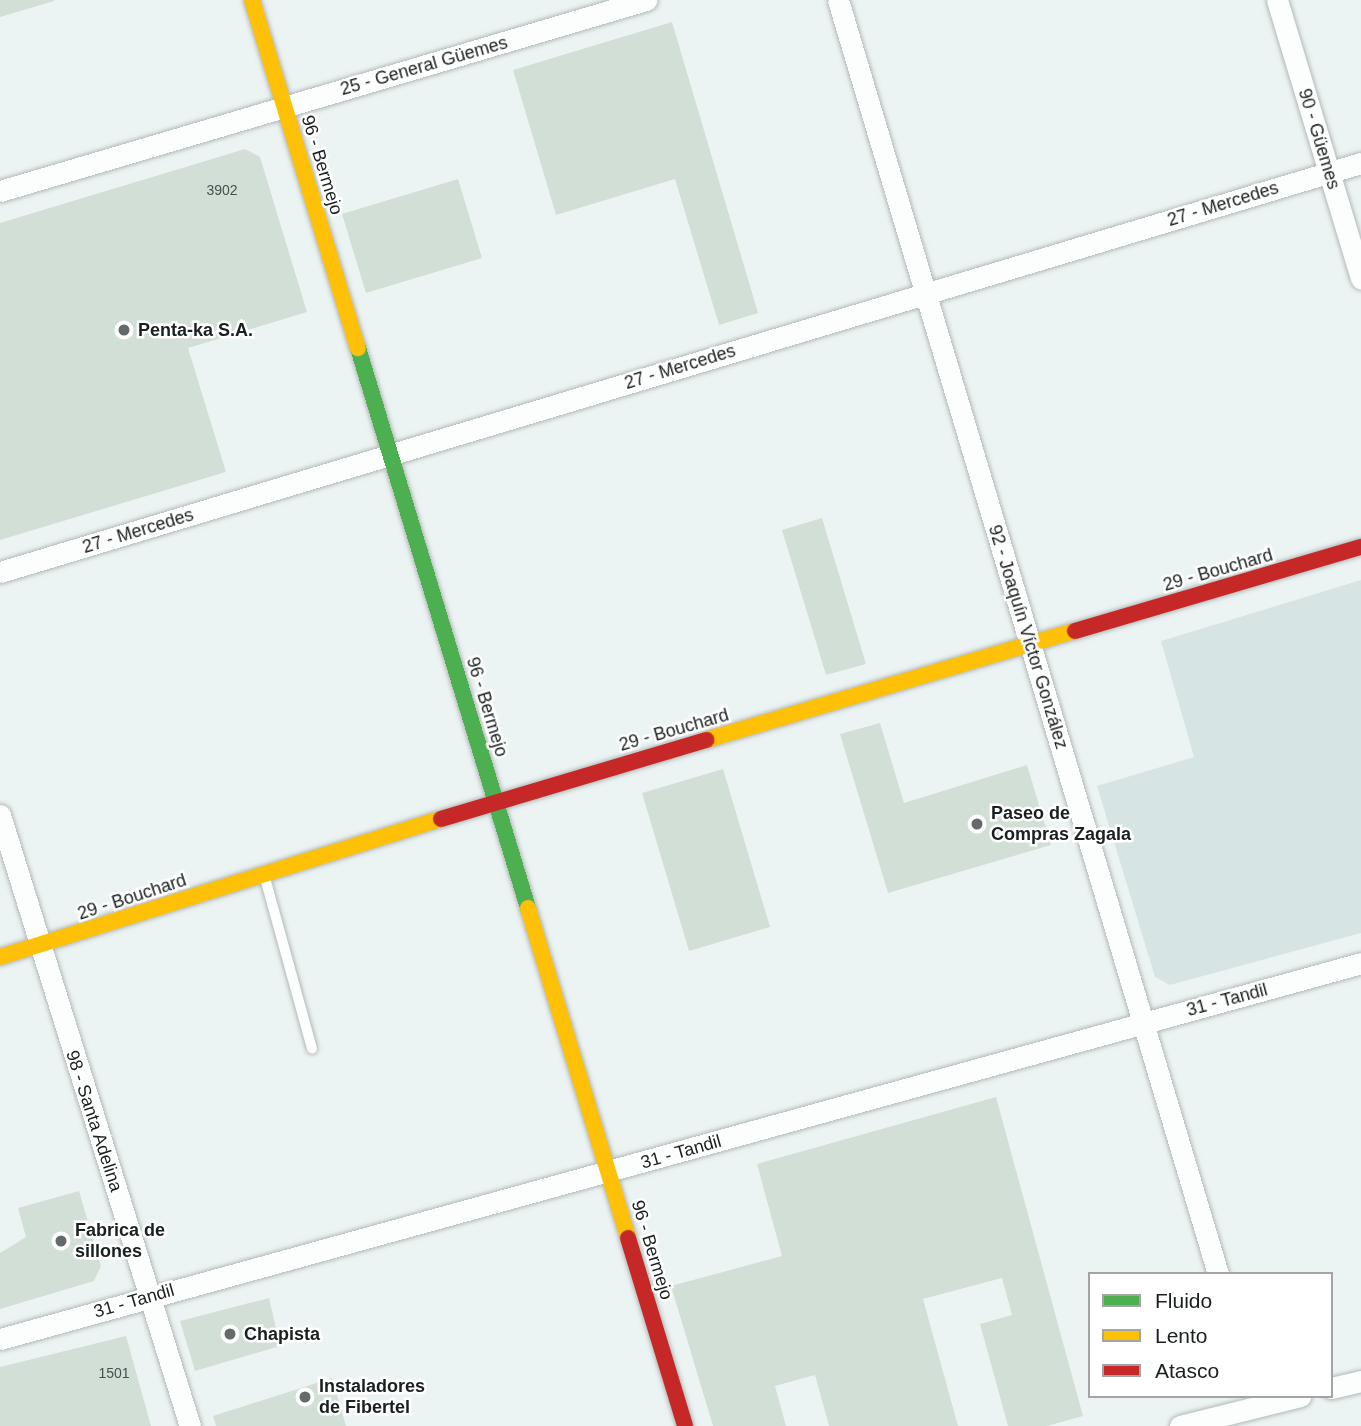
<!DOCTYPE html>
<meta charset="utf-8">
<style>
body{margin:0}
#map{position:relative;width:1361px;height:1426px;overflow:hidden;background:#ecf4f3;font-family:Helvetica,sans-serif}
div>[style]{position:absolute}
.built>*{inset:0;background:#d6e5e3}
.building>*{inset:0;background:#d2dfd7}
.roads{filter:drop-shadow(0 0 2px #b3b9b8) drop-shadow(0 0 2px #b3b9b8)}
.lane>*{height:10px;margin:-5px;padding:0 5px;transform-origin:5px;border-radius:5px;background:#fcfdfd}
.street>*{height:21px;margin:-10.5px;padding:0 10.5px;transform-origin:10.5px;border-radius:10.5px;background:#fcfdfd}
.fast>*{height:16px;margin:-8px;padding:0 8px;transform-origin:8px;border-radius:8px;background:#4caf50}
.slow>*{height:16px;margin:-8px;padding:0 8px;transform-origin:8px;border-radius:8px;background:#ffc107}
.jam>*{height:16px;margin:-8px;padding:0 8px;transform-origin:8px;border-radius:8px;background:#c62828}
.dots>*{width:19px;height:19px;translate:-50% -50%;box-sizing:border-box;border:4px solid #fff;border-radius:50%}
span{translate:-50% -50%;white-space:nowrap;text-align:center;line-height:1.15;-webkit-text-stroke:5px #fff;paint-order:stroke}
.number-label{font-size:14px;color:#484f4d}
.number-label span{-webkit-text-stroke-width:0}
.street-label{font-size:18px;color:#1a1f1f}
.poi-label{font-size:18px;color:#1a1f1f;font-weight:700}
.left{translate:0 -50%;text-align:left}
.legend{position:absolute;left:1088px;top:1272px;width:245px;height:126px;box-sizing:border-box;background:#fff;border:2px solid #a3a5a5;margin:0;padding:9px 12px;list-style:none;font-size:21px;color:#1a1f1f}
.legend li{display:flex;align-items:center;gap:14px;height:35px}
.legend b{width:35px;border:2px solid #a3a5a5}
</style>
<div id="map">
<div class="built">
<i style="clip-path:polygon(1361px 580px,1361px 933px,1170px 985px,1155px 977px,1097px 786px,1194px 757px,1161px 641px)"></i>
</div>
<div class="building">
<i style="clip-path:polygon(0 0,54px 0,54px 1px,0 17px)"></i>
<i style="clip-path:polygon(672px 22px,758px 313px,719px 325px,675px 179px,556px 215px,513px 70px)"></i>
<i style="clip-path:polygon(245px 149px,260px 157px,307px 312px,188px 348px,226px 472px,0 540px,0 223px)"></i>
<i style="clip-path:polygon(458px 179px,482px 258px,366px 293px,342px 214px)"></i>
<i style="clip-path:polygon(822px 518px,866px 664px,826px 675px,782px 530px)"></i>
<i style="clip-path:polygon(880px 723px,904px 803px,1027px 765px,1051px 845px,888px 893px,840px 734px)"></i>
<i style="clip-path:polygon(723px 769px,770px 927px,689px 951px,642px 793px)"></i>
<i style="clip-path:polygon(996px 1097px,1083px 1416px,1047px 1426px,1008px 1426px,980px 1324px,1012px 1315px,1002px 1278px,923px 1299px,958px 1426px,829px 1426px,815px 1375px,775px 1386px,786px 1426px,713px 1426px,671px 1286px,782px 1256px,757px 1164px)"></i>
<i style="clip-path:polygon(79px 1191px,101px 1266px,94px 1281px,0 1309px,0 1253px,26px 1237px,18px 1208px)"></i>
<i style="clip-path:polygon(269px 1298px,280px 1346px,195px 1371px,180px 1321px)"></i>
<i style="clip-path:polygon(126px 1336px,151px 1426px,0 1426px,0 1367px)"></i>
<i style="clip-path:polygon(332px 1378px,346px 1426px,216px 1426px,213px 1416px)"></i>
</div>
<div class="roads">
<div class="lane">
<i style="left:265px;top:878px;width:177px;rotate:74.6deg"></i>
</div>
<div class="street">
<i style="left:838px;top:0;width:1329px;rotate:73.39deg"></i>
<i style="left:1277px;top:0;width:291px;rotate:73.2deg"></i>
<i style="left:0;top:191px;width:674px;rotate:-16.47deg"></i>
<i style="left:0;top:572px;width:1421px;rotate:-16.73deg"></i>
<i style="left:0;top:815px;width:640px;rotate:72.73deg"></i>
<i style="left:0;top:1339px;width:1412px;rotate:-15.44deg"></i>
<i style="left:1331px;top:1388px;width:31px;rotate:-13deg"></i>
<i style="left:1180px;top:1426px;width:124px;rotate:-14deg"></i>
</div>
<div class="fast">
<i style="left:358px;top:348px;width:585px;rotate:73.11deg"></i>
</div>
<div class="slow">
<i style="left:252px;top:0;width:364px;rotate:73.1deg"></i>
<i style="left:706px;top:740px;width:385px;rotate:-16.5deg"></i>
<i style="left:528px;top:908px;width:345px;rotate:73.1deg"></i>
<i style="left:0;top:957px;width:462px;rotate:-17.4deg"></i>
</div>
<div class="jam">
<i style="left:1075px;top:631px;width:298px;rotate:-16.4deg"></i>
<i style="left:441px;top:819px;width:277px;rotate:-16.6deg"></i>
<i style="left:628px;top:1238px;width:196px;rotate:73.1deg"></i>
</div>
</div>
<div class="dots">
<i style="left:124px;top:330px;background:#646a69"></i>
<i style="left:977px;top:824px;background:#646a69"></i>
<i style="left:61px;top:1241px;background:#646a69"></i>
<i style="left:230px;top:1334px;background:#646a69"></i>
<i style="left:305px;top:1397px;background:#646a69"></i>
</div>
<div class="number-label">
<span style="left:222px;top:190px">3902</span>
<span style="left:114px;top:1373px">1501</span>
</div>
<div class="street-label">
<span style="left:424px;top:66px;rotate:-16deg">25 - General Güemes</span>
<span style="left:1319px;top:139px;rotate:73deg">90 - Güemes</span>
<span style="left:322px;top:165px;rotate:73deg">96 - Bermejo</span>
<span style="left:1223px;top:204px;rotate:-17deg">27 - Mercedes</span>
<span style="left:680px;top:367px;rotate:-17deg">27 - Mercedes</span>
<span style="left:138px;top:531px;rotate:-17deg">27 - Mercedes</span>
<span style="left:1218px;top:570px;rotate:-16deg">29 - Bouchard</span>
<span style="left:1028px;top:637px;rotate:73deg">92 - Joaquín Víctor González</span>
<span style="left:487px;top:707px;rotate:73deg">96 - Bermejo</span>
<span style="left:674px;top:730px;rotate:-16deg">29 - Bouchard</span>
<span style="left:132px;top:897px;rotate:-18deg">29 - Bouchard</span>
<span style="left:1227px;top:1000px;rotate:-15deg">31 - Tandil</span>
<span style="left:94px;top:1121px;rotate:72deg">98 - Santa Adelina</span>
<span style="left:681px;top:1152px;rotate:-16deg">31 - Tandil</span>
<span style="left:652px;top:1250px;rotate:73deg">96 - Bermejo</span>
<span style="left:134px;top:1301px;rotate:-16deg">31 - Tandil</span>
</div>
<div class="poi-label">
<span class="left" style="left:138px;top:330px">Penta-ka S.A.</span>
<span class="left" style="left:991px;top:824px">Paseo de<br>Compras Zagala</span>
<span class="left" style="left:75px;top:1241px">Fabrica de<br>sillones</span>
<span class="left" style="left:244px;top:1334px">Chapista</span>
<span class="left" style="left:319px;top:1397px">Instaladores<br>de Fibertel</span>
</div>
<ul class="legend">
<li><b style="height:9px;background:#4caf50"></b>Fluido</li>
<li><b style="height:9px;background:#ffc107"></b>Lento</li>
<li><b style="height:9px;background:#c62828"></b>Atasco</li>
</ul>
</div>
